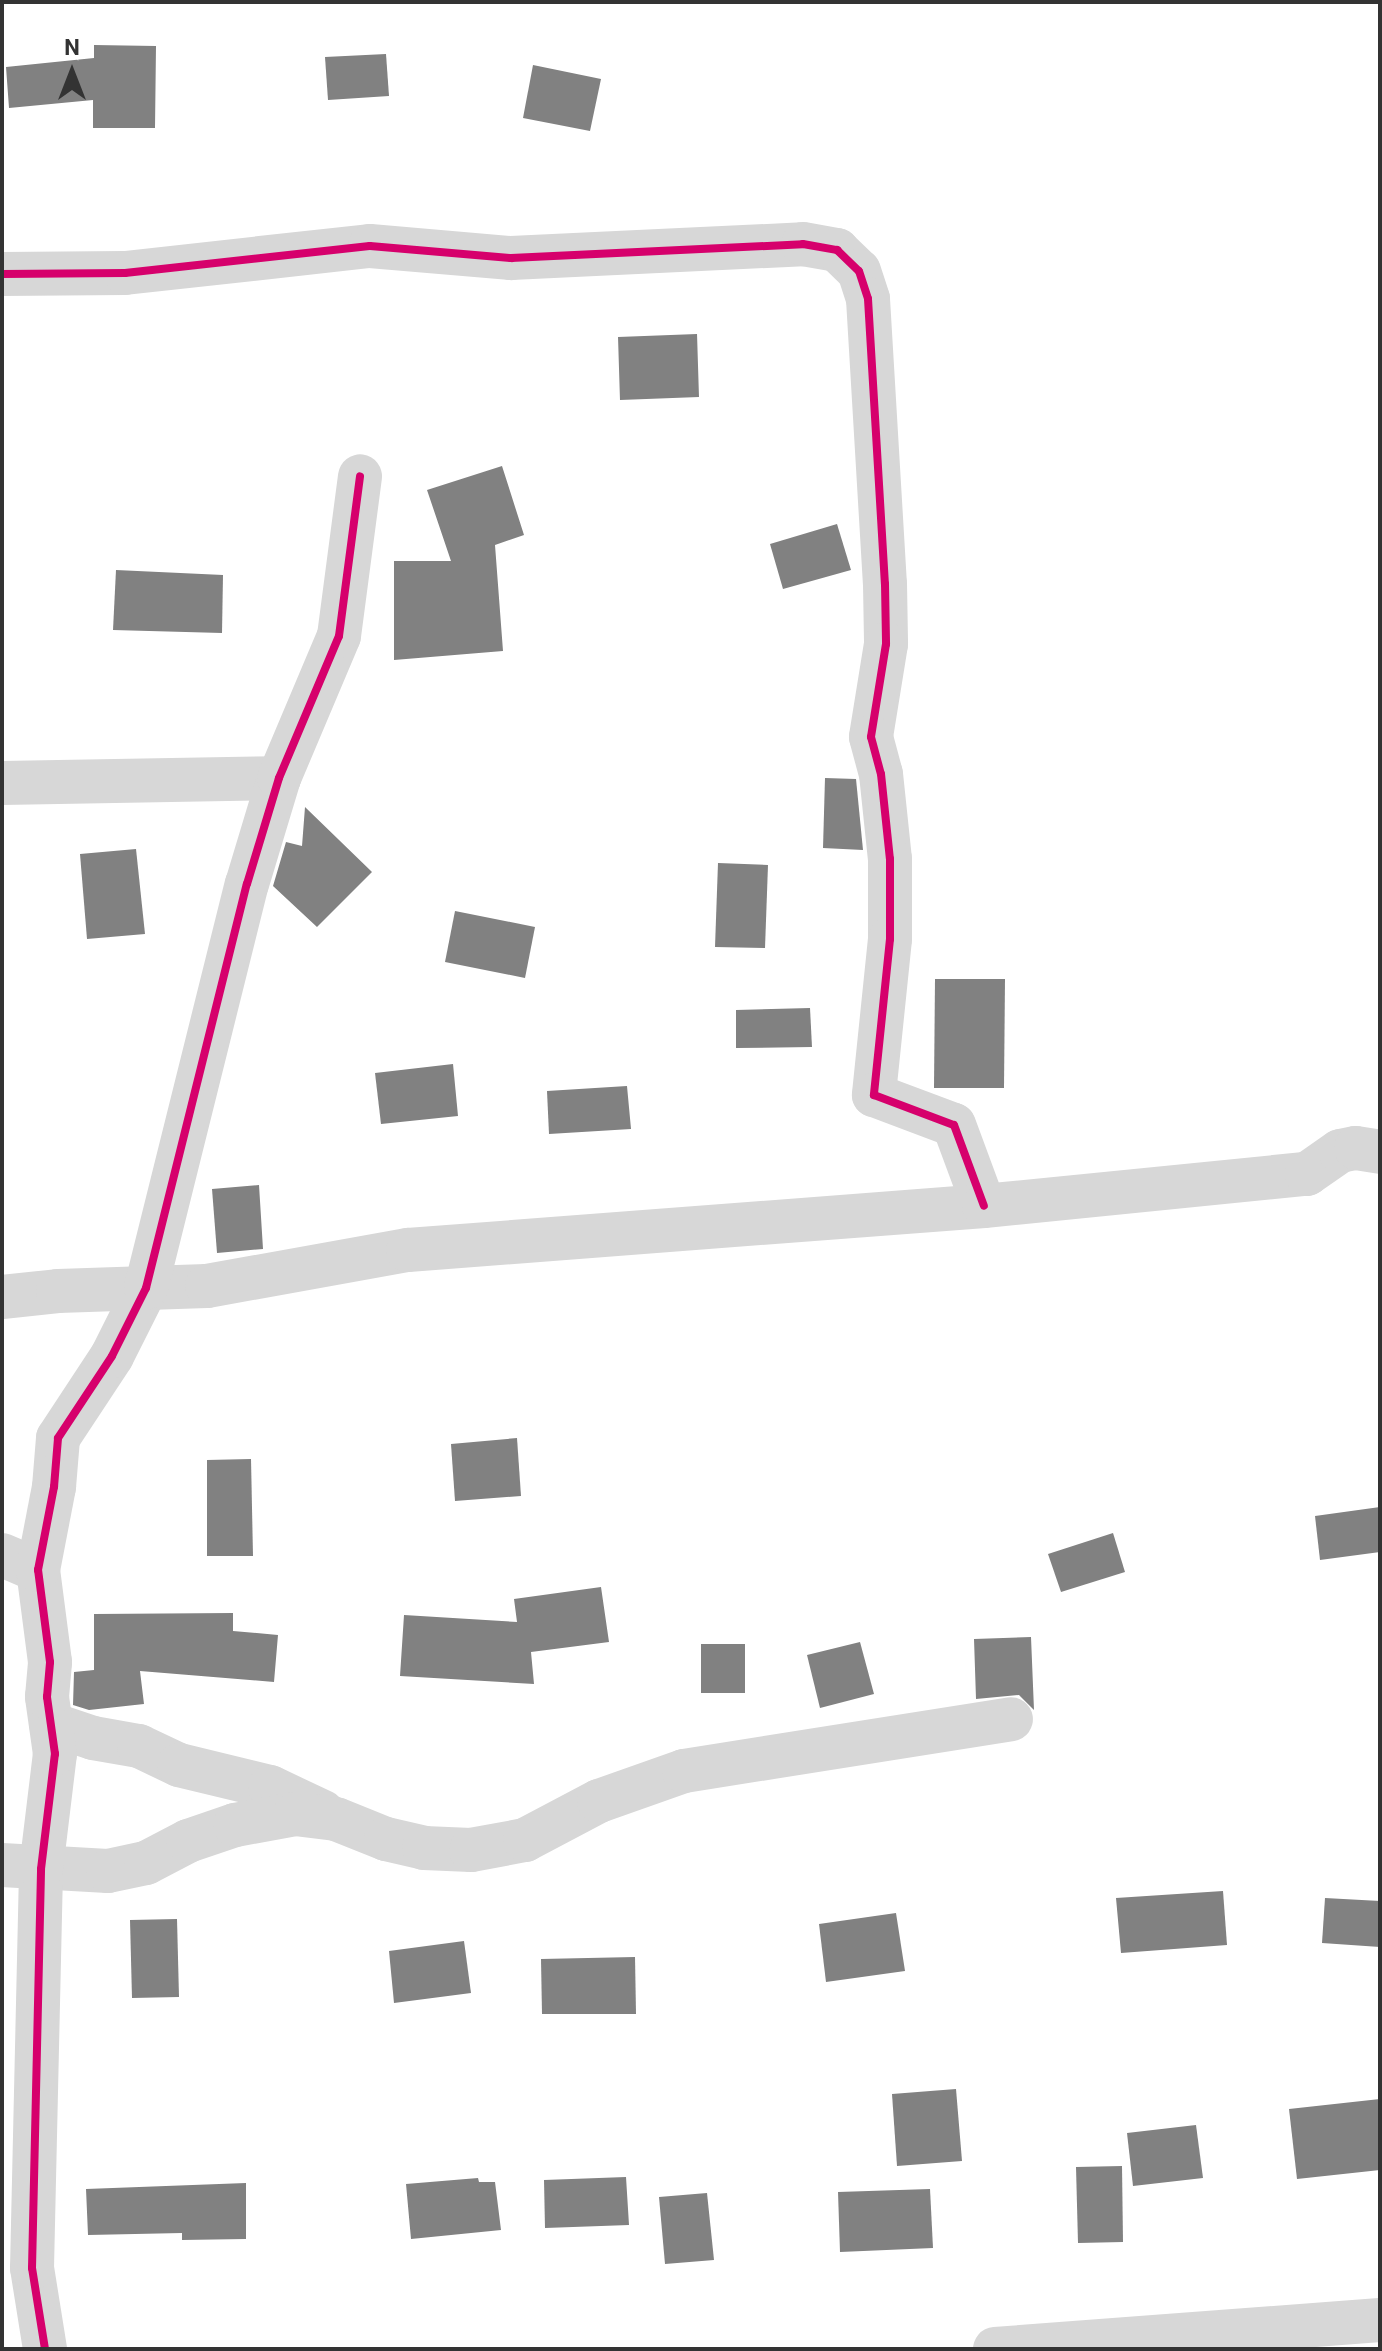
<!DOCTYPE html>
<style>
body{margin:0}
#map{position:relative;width:1382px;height:2351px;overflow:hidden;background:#fff;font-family:Roboto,sans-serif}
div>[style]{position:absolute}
.building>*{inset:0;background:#818181}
.minor>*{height:44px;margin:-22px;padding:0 22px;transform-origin:22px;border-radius:22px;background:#d7d7d7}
.cycleway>*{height:8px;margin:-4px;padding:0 4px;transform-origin:4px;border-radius:4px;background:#d6006c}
span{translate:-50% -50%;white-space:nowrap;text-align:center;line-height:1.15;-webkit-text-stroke:8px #fff;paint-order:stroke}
.frame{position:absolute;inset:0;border:4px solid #333;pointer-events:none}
.north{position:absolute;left:32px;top:32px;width:80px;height:80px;-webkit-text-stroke:6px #fff;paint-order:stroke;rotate:0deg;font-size:22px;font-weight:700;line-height:32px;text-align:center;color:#333}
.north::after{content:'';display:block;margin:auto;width:28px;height:36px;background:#333;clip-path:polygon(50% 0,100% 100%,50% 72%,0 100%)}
</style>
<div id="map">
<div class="building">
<i style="clip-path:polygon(94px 45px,156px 46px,155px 128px,93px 128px,93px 100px,9px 108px,6px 67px,94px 58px)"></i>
<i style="clip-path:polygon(386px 54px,389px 96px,328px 100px,325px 57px)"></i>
<i style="clip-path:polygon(533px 65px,601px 79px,590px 131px,523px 118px)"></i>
<i style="clip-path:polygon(697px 334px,699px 397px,620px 400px,618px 337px)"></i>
<i style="clip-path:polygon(502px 466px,524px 535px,495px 545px,503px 651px,394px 660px,394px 561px,451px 561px,427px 490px)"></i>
<i style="clip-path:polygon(837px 524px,851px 570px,783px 589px,770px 544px)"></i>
<i style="clip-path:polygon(116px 570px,223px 575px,222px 633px,113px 630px)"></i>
<i style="clip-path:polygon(825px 778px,856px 779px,863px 850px,823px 848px)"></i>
<i style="clip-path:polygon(305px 807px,372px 872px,317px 927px,273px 886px,286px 842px,302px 846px)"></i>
<i style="clip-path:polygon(136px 849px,145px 934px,87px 939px,80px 854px)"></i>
<i style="clip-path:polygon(718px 863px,768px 865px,765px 948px,715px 947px)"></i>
<i style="clip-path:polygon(455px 911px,535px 927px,525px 978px,445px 962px)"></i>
<i style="clip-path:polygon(935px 979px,1005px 979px,1004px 1088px,934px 1088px)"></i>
<i style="clip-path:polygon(810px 1008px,812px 1047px,736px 1048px,736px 1010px)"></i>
<i style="clip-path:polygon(453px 1064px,458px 1116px,381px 1124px,375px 1073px)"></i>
<i style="clip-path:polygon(627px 1086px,631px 1129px,549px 1134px,547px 1091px)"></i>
<i style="clip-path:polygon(259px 1185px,263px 1249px,217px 1253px,212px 1189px)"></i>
<i style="clip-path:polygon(517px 1438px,521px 1496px,455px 1501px,451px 1444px)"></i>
<i style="clip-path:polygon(251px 1459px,253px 1556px,207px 1556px,207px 1460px)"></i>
<i style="clip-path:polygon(1380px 1507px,1380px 1552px,1320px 1560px,1315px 1516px)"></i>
<i style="clip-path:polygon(1113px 1533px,1125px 1572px,1061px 1592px,1048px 1554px)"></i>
<i style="clip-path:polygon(601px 1587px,609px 1642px,531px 1652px,534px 1684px,400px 1676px,404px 1615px,517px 1622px,514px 1599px)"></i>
<i style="clip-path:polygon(233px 1613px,233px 1631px,278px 1635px,274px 1682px,140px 1671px,144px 1704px,89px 1710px,73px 1705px,74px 1672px,94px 1670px,94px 1614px)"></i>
<i style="clip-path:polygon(1031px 1637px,1034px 1710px,1019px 1695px,976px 1699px,974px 1639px)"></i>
<i style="clip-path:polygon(860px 1642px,874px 1694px,820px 1708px,807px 1655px)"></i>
<i style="clip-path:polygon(701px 1644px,745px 1644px,745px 1693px,701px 1693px)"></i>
<i style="clip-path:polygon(1223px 1891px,1227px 1945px,1121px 1953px,1116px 1898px)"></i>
<i style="clip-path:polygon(1325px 1898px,1380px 1901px,1380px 1947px,1322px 1943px)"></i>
<i style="clip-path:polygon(896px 1913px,905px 1971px,826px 1982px,819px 1924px)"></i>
<i style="clip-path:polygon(177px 1919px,179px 1997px,132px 1998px,130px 1920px)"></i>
<i style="clip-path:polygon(464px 1941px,471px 1993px,394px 2003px,389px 1951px)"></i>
<i style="clip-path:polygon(635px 1957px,636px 2014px,542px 2014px,541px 1959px)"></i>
<i style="clip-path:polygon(956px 2089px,962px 2161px,897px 2166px,892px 2094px)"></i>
<i style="clip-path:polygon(1380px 2099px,1380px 2170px,1297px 2179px,1289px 2109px)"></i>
<i style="clip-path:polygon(1196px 2125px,1203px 2178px,1133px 2186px,1127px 2133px)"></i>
<i style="clip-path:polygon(1122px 2166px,1123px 2242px,1078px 2243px,1076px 2167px)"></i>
<i style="clip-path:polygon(626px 2177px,629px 2225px,545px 2228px,544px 2180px)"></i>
<i style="clip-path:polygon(478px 2178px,479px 2182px,495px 2182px,501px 2230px,411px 2239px,406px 2184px)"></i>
<i style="clip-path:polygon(246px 2183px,246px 2239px,182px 2240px,182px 2233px,88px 2235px,86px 2189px)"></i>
<i style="clip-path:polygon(930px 2189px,933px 2248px,840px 2252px,838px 2192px)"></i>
<i style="clip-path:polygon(707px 2193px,714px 2260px,665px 2264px,659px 2197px)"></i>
</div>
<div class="minor">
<i style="left:2px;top:274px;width:123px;rotate:-0.5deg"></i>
<i style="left:125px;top:273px;width:246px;rotate:-6.3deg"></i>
<i style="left:370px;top:246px;width:142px;rotate:4.9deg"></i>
<i style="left:511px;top:258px;width:292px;rotate:-2.7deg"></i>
<i style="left:803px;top:244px;width:35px;rotate:10deg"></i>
<i style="left:837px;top:250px;width:30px;rotate:44deg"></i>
<i style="left:859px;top:271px;width:29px;rotate:72deg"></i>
<i style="left:868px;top:299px;width:286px;rotate:86.6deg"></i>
<i style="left:885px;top:584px;width:60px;rotate:89deg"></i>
<i style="left:886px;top:644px;width:94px;rotate:99.2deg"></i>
<i style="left:871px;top:737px;width:38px;rotate:75deg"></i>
<i style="left:881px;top:774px;width:85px;rotate:84deg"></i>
<i style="left:890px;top:859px;width:80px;rotate:90deg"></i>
<i style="left:890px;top:939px;width:157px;rotate:95.9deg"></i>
<i style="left:874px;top:1095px;width:85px;rotate:20.6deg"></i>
<i style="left:954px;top:1125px;width:86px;rotate:69.7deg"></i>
<i style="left:2px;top:783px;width:277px;rotate:-1deg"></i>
<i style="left:2px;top:1297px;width:56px;rotate:-6.1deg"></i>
<i style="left:58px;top:1291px;width:149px;rotate:-1.9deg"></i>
<i style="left:207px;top:1286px;width:204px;rotate:-10.2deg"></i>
<i style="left:408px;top:1250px;width:578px;rotate:-4.37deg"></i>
<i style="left:984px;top:1206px;width:325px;rotate:-5.7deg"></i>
<i style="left:1307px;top:1174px;width:40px;rotate:-34.9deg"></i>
<i style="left:1340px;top:1151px;width:16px;rotate:-11deg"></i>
<i style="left:1356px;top:1148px;width:24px;rotate:9deg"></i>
<i style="left:2px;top:1555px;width:39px;rotate:23deg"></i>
<i style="left:51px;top:1724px;width:44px;rotate:18.4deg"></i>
<i style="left:93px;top:1738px;width:47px;rotate:9.9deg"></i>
<i style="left:139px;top:1746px;width:44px;rotate:25.4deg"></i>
<i style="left:179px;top:1765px;width:94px;rotate:13.6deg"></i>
<i style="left:270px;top:1787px;width:59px;rotate:25.3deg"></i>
<i style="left:2px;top:1865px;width:106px;rotate:3.2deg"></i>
<i style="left:108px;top:1871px;width:39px;rotate:-12deg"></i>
<i style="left:146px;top:1863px;width:47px;rotate:-27.6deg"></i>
<i style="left:188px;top:1841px;width:50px;rotate:-18.8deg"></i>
<i style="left:235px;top:1825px;width:61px;rotate:-10.4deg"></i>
<i style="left:295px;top:1814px;width:41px;rotate:7deg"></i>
<i style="left:336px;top:1819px;width:54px;rotate:21.8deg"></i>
<i style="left:386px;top:1839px;width:39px;rotate:13deg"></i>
<i style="left:424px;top:1848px;width:47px;rotate:2.4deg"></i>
<i style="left:471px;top:1850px;width:55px;rotate:-10.5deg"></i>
<i style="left:525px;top:1840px;width:84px;rotate:-27.8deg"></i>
<i style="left:599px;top:1801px;width:90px;rotate:-19.4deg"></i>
<i style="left:684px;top:1771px;width:331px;rotate:-9deg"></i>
<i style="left:45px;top:2349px;width:82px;rotate:-99.1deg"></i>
<i style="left:32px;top:2268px;width:399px;rotate:-88.7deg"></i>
<i style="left:41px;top:1869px;width:116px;rotate:-83.1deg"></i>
<i style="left:55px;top:1754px;width:58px;rotate:-98deg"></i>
<i style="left:47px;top:1697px;width:35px;rotate:-85deg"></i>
<i style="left:50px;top:1662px;width:93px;rotate:-97.4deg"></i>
<i style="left:38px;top:1570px;width:85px;rotate:-79.1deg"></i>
<i style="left:54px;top:1487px;width:49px;rotate:-85.3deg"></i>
<i style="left:58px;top:1438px;width:98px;rotate:-56.6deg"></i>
<i style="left:112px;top:1356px;width:76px;rotate:-63.4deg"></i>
<i style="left:146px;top:1288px;width:416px;rotate:-76deg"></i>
<i style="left:247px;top:884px;width:111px;rotate:-73.2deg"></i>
<i style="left:279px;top:778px;width:154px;rotate:-67.1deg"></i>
<i style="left:339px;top:636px;width:161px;rotate:-82.5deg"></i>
<i style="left:995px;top:2349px;width:386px;rotate:-4.3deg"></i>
</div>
<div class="cycleway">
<i style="left:2px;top:274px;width:123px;rotate:-0.5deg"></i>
<i style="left:125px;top:273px;width:246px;rotate:-6.3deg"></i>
<i style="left:370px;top:246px;width:142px;rotate:4.9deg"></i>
<i style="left:511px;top:258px;width:292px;rotate:-2.7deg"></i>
<i style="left:803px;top:244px;width:35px;rotate:10deg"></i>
<i style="left:837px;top:250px;width:30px;rotate:44deg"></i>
<i style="left:859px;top:271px;width:29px;rotate:72deg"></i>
<i style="left:868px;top:299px;width:286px;rotate:86.6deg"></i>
<i style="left:885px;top:584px;width:60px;rotate:89deg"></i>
<i style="left:886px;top:644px;width:94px;rotate:99.2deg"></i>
<i style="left:871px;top:737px;width:38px;rotate:75deg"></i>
<i style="left:881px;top:774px;width:85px;rotate:84deg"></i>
<i style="left:890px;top:859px;width:80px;rotate:90deg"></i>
<i style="left:890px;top:939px;width:157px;rotate:95.9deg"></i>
<i style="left:874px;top:1095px;width:85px;rotate:20.6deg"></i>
<i style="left:954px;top:1125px;width:86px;rotate:69.7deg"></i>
<i style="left:45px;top:2349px;width:82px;rotate:-99.1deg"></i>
<i style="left:32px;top:2268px;width:399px;rotate:-88.7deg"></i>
<i style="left:41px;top:1869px;width:116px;rotate:-83.1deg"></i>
<i style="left:55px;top:1754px;width:58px;rotate:-98deg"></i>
<i style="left:47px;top:1697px;width:35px;rotate:-85deg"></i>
<i style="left:50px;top:1662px;width:93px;rotate:-97.4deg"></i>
<i style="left:38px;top:1570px;width:85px;rotate:-79.1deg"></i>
<i style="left:54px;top:1487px;width:49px;rotate:-85.3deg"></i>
<i style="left:58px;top:1438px;width:98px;rotate:-56.6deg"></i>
<i style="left:112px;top:1356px;width:76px;rotate:-63.4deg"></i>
<i style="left:146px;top:1288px;width:416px;rotate:-76deg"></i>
<i style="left:247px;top:884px;width:111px;rotate:-73.2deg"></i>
<i style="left:279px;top:778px;width:154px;rotate:-67.1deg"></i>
<i style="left:339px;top:636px;width:161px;rotate:-82.5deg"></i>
</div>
<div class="frame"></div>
<div class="north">N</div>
</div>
